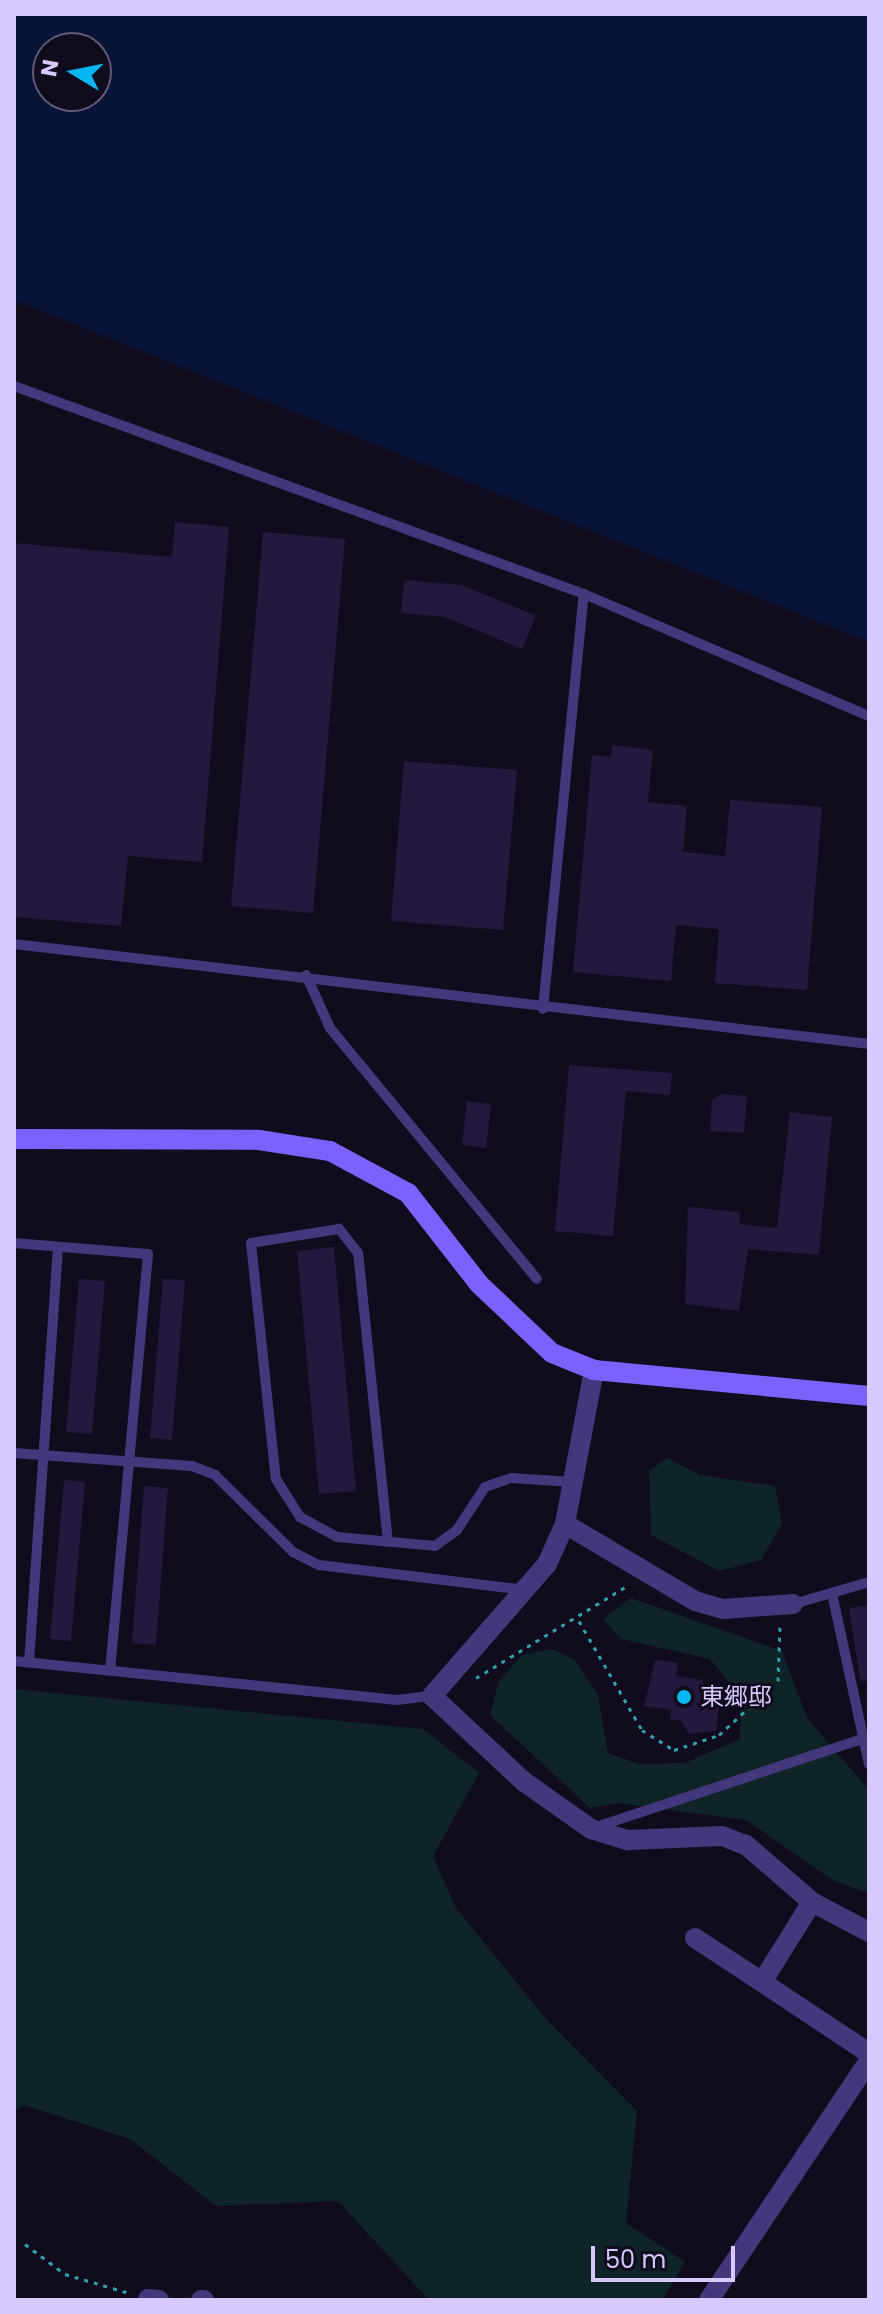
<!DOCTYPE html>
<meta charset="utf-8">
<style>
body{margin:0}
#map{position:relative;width:883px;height:2314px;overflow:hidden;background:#110c1d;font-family:Poppins,"Noto Sans JP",sans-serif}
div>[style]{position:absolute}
.green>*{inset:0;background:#0f2427}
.water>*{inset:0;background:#091439}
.building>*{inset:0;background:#25183e}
.path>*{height:3px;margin-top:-1.5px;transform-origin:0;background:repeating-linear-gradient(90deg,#2ea2ad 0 4px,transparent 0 10px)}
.lane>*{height:10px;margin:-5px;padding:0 5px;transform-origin:5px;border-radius:5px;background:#44377c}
.street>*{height:20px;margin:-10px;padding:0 10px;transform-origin:10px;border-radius:10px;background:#44377c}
.secondary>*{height:20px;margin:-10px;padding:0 10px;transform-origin:10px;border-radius:10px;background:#7c61fd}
.dots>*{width:22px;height:22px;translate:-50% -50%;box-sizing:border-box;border:4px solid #110c1d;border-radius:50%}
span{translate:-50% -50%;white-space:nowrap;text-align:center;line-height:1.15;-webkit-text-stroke:6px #110c1d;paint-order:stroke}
.poi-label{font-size:24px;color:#d7c9fe}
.left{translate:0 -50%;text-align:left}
.frame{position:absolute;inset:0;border:16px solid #d7c9fe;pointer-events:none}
.north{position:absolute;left:32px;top:32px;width:80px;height:80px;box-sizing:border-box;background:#110c1d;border:2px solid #605877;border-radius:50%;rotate:280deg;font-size:22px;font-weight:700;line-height:32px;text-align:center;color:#d7c9fe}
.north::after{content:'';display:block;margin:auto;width:28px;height:36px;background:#04b6ef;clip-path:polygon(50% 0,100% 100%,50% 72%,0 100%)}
.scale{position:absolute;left:591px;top:2246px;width:144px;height:36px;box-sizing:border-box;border:4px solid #d7c9fe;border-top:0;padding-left:10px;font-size:24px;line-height:28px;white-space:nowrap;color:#d7c9fe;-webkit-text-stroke:6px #110c1d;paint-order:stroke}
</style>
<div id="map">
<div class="green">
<i style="clip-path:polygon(667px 1458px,700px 1475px,775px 1486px,782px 1524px,761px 1560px,719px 1571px,651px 1535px,649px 1471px)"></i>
<i style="clip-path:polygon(631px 1598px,782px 1651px,807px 1718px,869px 1790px,869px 1893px,834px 1881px,746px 1820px,618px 1803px,590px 1808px,490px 1715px,499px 1681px,522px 1655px,552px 1649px,575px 1660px,598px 1695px,608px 1753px,638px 1764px,685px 1763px,740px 1739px,741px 1697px,710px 1659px,621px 1639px,603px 1619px)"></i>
<i style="clip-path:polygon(14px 1689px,423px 1729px,479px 1773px,433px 1856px,456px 1908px,547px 2020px,637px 2111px,626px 2223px,685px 2262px,662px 2300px,429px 2300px,338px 2201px,216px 2206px,130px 2139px,24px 2105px,14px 2111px)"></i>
</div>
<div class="water">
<i style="clip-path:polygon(evenodd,14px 14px,869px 14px,869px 642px,14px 300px,14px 14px,48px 48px,96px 48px,96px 96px,48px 96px,48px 48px)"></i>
</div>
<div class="building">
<i style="clip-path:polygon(175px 522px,229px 527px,202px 862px,128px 856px,121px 926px,14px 917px,14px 543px,172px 557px)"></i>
<i style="clip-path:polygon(263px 532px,345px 539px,313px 913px,231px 906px)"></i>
<i style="clip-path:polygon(404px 580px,462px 585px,536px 616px,522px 649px,445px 617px,401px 613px)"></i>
<i style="clip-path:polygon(612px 745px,653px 750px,648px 802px,687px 806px,683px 852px,725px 856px,730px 800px,822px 807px,807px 990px,715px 983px,719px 929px,676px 925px,671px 981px,573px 972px,592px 755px,611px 757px)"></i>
<i style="clip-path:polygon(404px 761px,517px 770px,503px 930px,391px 921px)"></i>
<i style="clip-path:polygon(569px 1065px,672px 1073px,670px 1095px,626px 1091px,613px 1236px,555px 1231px)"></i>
<i style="clip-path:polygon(722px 1094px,747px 1096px,744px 1133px,710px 1131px,712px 1100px)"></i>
<i style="clip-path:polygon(467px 1101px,491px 1104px,486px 1148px,462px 1145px)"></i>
<i style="clip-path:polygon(790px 1112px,832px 1117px,819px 1255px,748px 1249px,739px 1311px,685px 1304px,688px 1207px,740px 1212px,739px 1224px,777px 1228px)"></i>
<i style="clip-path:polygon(334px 1247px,356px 1491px,319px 1494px,297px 1251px)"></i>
<i style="clip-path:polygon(79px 1279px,105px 1281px,92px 1434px,66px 1432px)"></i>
<i style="clip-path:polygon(163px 1279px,185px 1280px,172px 1440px,150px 1438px)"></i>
<i style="clip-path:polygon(64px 1480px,85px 1482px,71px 1641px,50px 1639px)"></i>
<i style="clip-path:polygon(144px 1486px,168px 1488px,156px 1645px,132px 1643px)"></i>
<i style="clip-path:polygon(869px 1605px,869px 1680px,860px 1681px,849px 1608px)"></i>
<i style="clip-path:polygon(655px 1660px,678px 1663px,676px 1676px,703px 1680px,700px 1705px,719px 1707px,716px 1731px,689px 1734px,681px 1721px,670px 1719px,671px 1710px,644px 1706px)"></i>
</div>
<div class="path">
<i style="left:579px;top:1621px;width:126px;rotate:60deg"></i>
<i style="left:642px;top:1730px;width:38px;rotate:32deg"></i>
<i style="left:674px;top:1750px;width:47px;rotate:-18.4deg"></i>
<i style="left:719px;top:1735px;width:80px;rotate:-42.5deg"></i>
<i style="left:778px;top:1681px;width:56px;rotate:-88deg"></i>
<i style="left:476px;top:1678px;width:180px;rotate:-31.4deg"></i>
<i style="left:25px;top:2244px;width:50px;rotate:36.9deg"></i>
<i style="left:65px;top:2274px;width:67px;rotate:16.5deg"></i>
</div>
<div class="lane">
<i style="left:14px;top:386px;width:607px;rotate:20.05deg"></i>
<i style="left:584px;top:594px;width:310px;rotate:23.2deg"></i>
<i style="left:14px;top:944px;width:861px;rotate:6.67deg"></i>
<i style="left:306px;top:975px;width:58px;rotate:65.6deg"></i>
<i style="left:330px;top:1028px;width:325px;rotate:50.5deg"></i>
<i style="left:543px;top:1009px;width:417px;rotate:-84.4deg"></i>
<i style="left:14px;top:1243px;width:134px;rotate:4.7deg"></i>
<i style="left:148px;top:1254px;width:417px;rotate:95.2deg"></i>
<i style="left:14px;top:1453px;width:178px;rotate:4.2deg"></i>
<i style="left:192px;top:1466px;width:25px;rotate:21deg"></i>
<i style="left:215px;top:1475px;width:110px;rotate:44.6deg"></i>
<i style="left:293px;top:1552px;width:29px;rotate:27deg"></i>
<i style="left:319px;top:1565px;width:208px;rotate:6.9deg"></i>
<i style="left:388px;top:1542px;width:291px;rotate:-95.9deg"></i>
<i style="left:358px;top:1253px;width:31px;rotate:-128deg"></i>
<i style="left:339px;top:1229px;width:89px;rotate:171deg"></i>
<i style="left:251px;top:1243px;width:237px;rotate:84deg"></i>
<i style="left:276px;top:1479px;width:45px;rotate:57.7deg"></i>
<i style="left:300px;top:1517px;width:42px;rotate:28.4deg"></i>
<i style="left:337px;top:1537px;width:98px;rotate:5.2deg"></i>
<i style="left:435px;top:1546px;width:27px;rotate:-36deg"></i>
<i style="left:457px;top:1530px;width:51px;rotate:-56.9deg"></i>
<i style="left:485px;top:1487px;width:28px;rotate:-19deg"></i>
<i style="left:511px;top:1478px;width:62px;rotate:3.7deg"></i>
<i style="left:833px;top:1598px;width:170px;rotate:77.8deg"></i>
<i style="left:793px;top:1604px;width:79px;rotate:-16.1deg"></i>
<i style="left:14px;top:1661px;width:385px;rotate:5.8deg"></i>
<i style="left:397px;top:1700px;width:35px;rotate:-7deg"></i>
<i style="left:29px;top:1662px;width:416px;rotate:-86deg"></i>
<i style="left:596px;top:1827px;width:277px;rotate:-18.3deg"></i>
</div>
<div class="street">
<i style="left:594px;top:1370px;width:157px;rotate:100.7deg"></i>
<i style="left:565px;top:1524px;width:44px;rotate:114.2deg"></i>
<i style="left:547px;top:1564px;width:175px;rotate:131.1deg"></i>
<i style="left:432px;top:1696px;width:125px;rotate:43deg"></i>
<i style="left:523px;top:1781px;width:83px;rotate:35.2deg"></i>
<i style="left:591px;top:1829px;width:39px;rotate:17deg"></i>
<i style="left:628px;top:1840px;width:94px;rotate:-2.4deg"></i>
<i style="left:722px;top:1836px;width:26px;rotate:21deg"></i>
<i style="left:746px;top:1845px;width:87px;rotate:40.8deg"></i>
<i style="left:812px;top:1902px;width:64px;rotate:27.8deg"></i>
<i style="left:565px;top:1524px;width:151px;rotate:30.6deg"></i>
<i style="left:695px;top:1601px;width:29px;rotate:16deg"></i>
<i style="left:723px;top:1609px;width:70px;rotate:-4.1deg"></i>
<i style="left:812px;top:1902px;width:94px;rotate:122deg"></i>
<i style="left:762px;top:1982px;width:128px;rotate:33.6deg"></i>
<i style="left:695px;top:1938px;width:80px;rotate:33.3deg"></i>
<i style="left:148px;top:2299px;width:11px;rotate:5deg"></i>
<i style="left:201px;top:2300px;width:3px"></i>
<i style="left:709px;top:2300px;width:288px;rotate:-56.2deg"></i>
</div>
<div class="secondary">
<i style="left:14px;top:1139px;width:245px;rotate:0.2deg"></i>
<i style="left:259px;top:1140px;width:72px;rotate:8.8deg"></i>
<i style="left:330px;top:1151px;width:89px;rotate:28.3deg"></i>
<i style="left:408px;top:1193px;width:115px;rotate:52deg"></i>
<i style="left:479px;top:1284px;width:100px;rotate:43.4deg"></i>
<i style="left:552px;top:1353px;width:45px;rotate:22deg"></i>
<i style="left:594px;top:1370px;width:276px;rotate:5.4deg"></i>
</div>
<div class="dots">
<i style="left:684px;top:1697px;background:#04b6ef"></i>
</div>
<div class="poi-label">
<span class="left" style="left:700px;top:1697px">東郷邸</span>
</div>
<div class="frame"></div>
<div class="north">N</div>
<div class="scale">50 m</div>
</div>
